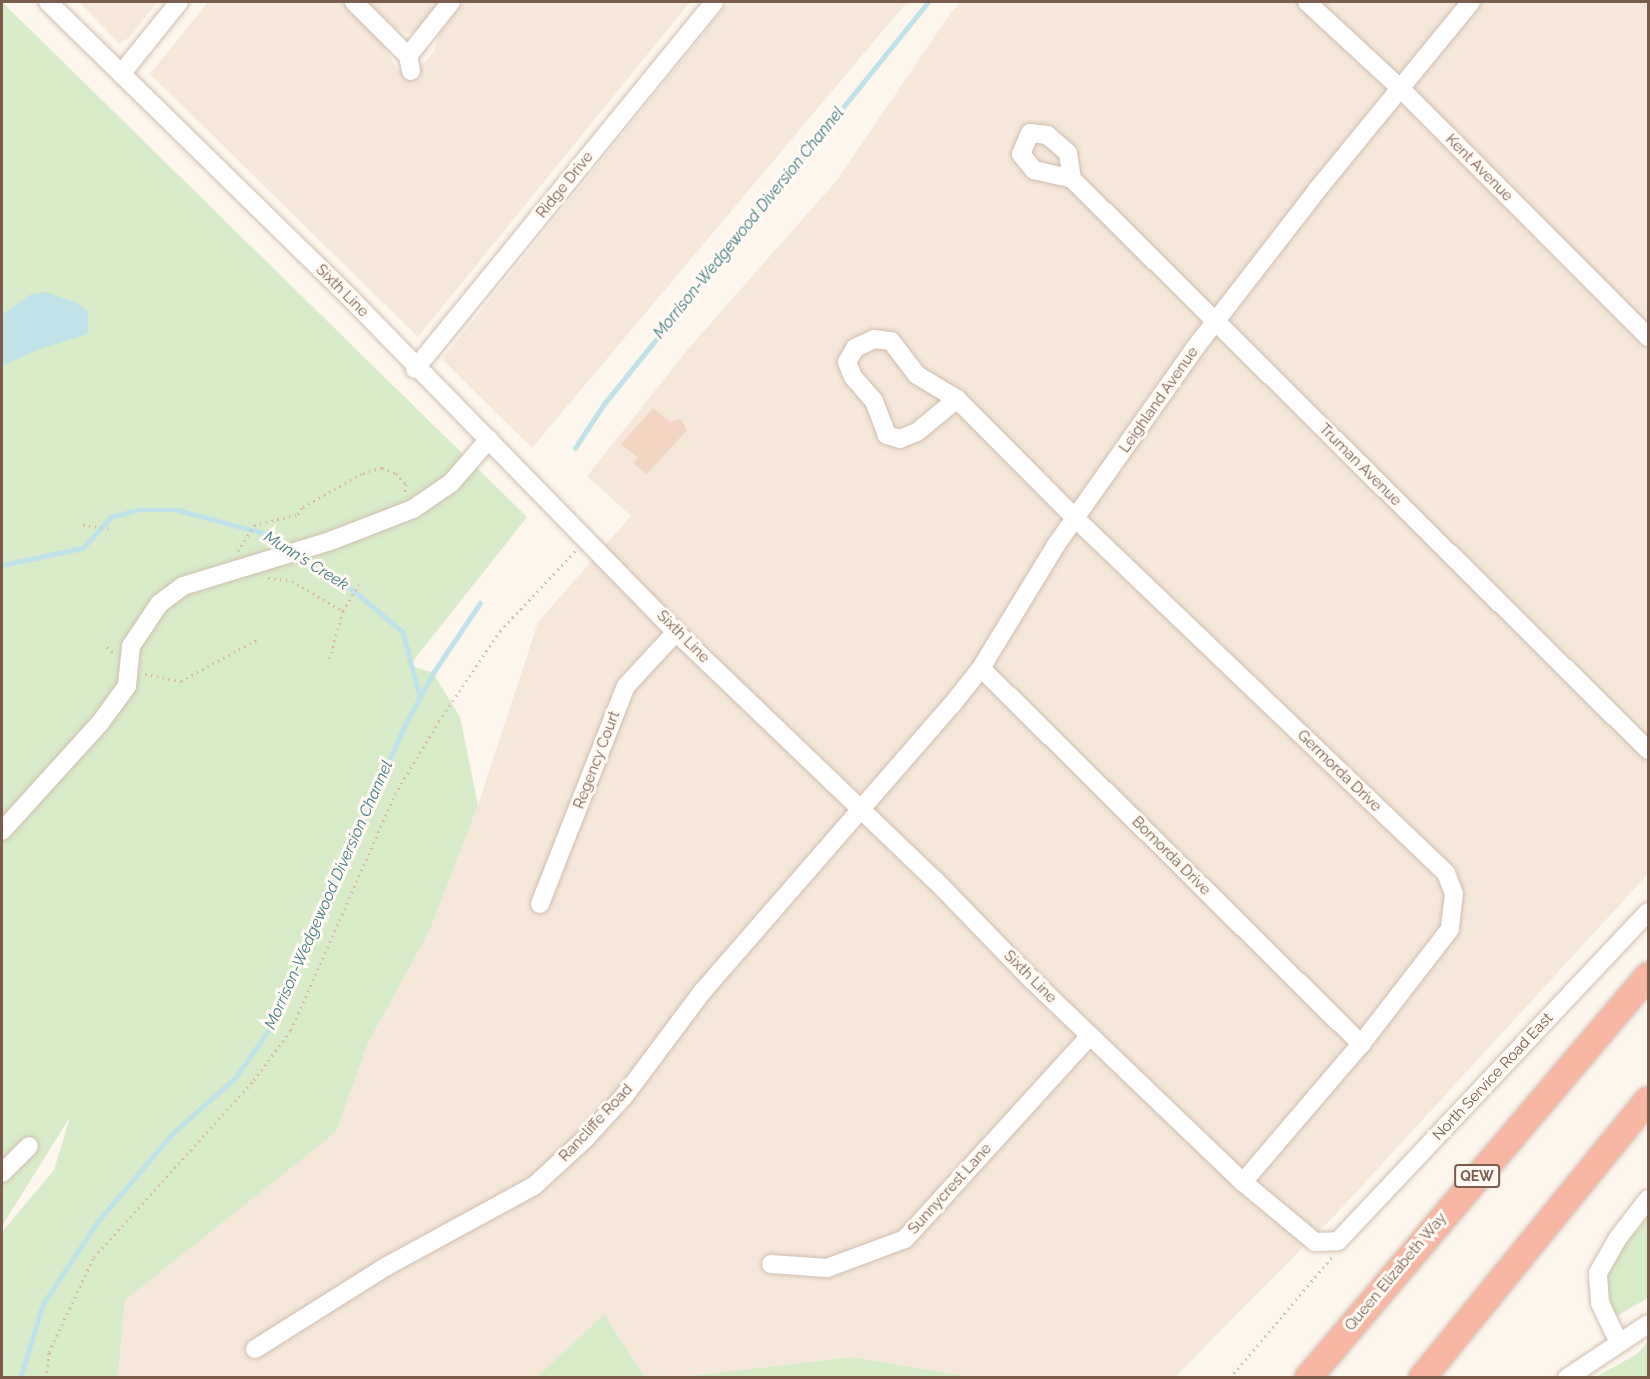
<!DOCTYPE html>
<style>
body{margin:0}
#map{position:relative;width:1650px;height:1379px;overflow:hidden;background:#fdf6ec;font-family:Raleway,sans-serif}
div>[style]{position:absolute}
.residential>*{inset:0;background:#f5e8da}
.green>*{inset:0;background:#d8ecc9}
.water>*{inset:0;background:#bfe3e8}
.stream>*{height:4.5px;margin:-2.25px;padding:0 2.25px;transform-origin:2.25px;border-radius:2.25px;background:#bfe3e8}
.building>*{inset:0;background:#f3d5c3}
.path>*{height:3px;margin-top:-1.5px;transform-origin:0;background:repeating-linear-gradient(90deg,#d9b8a5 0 1.5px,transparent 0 6px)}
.roads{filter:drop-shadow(0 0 2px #d1beb0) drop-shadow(0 0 2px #d1beb0)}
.minor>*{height:18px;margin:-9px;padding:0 9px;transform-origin:9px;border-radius:9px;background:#fff}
.highway>*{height:26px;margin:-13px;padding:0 13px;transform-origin:13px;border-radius:13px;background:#f7b7a3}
span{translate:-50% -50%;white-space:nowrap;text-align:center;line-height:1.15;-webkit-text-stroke:6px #fffaf3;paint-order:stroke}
.shield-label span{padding:2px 4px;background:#fffaf3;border:2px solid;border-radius:4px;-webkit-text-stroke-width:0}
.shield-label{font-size:14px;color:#7a5c4d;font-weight:700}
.street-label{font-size:15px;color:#7a5c4d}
.water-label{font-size:16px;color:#437c86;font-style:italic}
.frame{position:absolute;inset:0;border:3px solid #7a5c4d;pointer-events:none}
</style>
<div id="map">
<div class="residential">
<i style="clip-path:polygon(79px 2px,157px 2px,129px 38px,119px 43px)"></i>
<i style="clip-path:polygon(208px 2px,344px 2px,377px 34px,397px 69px,404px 74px,414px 73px,433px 53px,439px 33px,464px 2px,690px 2px,418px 337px,150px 74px)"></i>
<i style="clip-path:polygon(368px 2px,441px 2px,421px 27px,409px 34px,395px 28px)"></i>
<i style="clip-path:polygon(729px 2px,907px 2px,532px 448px,442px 359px)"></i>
<i style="clip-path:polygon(962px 2px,1648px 2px,1648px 874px,1338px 1212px,1175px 1377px,971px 1377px,852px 1357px,682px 1377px,645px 1377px,604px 1314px,537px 1377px,118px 1378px,125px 1300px,336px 1131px,368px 1043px,430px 930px,478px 805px,538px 622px,631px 516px,587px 476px,688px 349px,837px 180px,952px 11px)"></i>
</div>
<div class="green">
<i style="clip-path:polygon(2px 2px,527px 517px,410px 665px,433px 673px,460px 717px,478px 805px,430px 930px,368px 1043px,336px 1132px,125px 1300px,118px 1377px,2px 1377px,2px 1232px,54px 1170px,70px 1117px,2px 1226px)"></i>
<i style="clip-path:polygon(1648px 1217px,1648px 1298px,1615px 1317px,1604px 1292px,1610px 1261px)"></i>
<i style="clip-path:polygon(604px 1314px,645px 1377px,537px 1377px)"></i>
<i style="clip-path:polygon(1648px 1341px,1648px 1377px,1596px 1377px,1637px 1354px)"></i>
<i style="clip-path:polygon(852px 1357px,971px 1377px,682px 1377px)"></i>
</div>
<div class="water">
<i style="clip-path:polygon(45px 292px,77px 303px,88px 312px,88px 334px,37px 350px,2px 366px,2px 315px,29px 295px)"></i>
</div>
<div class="stream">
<i style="left:575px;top:448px;width:53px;rotate:-56.6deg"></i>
<i style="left:604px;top:404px;width:516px;rotate:-51.13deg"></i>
<i style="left:302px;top:556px;width:38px;rotate:30deg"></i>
<i style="left:335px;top:575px;width:89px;rotate:40deg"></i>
<i style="left:403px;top:632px;width:67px;rotate:75.3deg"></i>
<i style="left:2px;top:565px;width:83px;rotate:-11.9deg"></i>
<i style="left:83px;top:548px;width:42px;rotate:-47.9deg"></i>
<i style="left:111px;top:517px;width:28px;rotate:-15deg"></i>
<i style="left:138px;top:510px;width:40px"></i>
<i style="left:178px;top:510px;width:88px;rotate:15.1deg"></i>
<i style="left:263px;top:533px;width:31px;rotate:29deg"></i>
<i style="left:20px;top:1378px;width:77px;rotate:-72.7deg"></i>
<i style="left:43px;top:1304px;width:100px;rotate:-56.5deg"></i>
<i style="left:98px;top:1221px;width:116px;rotate:-49.6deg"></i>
<i style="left:173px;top:1133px;width:83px;rotate:-41.6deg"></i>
<i style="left:235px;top:1078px;width:62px;rotate:-54.8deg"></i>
<i style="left:271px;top:1027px;width:330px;rotate:-66.1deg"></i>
<i style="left:405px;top:725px;width:59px;rotate:-61.7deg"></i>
<i style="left:433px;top:673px;width:84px;rotate:-56.1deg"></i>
</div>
<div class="building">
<i style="clip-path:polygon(653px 408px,670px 422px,681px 419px,687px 430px,647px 474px,633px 463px,638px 458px,621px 444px)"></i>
</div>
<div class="path">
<i style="left:83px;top:525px;width:27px;rotate:8deg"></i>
<i style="left:238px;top:551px;width:31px;rotate:-58deg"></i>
<i style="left:254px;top:525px;width:45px;rotate:-14deg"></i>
<i style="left:298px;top:514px;width:9px;rotate:-54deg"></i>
<i style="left:303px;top:507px;width:69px;rotate:-29.5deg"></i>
<i style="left:363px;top:473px;width:20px;rotate:-15deg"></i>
<i style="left:382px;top:468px;width:15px;rotate:20deg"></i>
<i style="left:396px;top:473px;width:15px;rotate:48deg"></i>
<i style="left:406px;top:484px;width:12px;rotate:95deg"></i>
<i style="left:268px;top:578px;width:24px;rotate:7deg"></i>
<i style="left:292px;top:581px;width:59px;rotate:30.5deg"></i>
<i style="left:343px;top:611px;width:51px;rotate:105.9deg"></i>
<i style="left:343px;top:611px;width:31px;rotate:-59deg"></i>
<i style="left:107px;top:647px;width:9px;rotate:41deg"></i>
<i style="left:145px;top:674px;width:37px;rotate:11deg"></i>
<i style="left:181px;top:681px;width:90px;rotate:-28.6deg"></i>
<i style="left:46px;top:1378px;width:26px;rotate:-83deg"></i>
<i style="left:49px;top:1352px;width:105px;rotate:-64.7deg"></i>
<i style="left:94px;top:1257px;width:239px;rotate:-47.9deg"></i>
<i style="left:254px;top:1080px;width:62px;rotate:-53.5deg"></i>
<i style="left:291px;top:1030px;width:258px;rotate:-66.2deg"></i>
<i style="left:395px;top:794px;width:85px;rotate:-58.9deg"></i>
<i style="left:439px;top:721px;width:109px;rotate:-55.9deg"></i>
<i style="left:500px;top:631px;width:110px;rotate:-46.8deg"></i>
<i style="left:1230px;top:1378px;width:158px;rotate:-49.9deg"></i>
</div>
<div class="roads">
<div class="minor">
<i style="left:48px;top:2px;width:427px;rotate:44.4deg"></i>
<i style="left:353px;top:301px;width:462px;rotate:45.7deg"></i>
<i style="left:676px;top:632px;width:359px;rotate:43.8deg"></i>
<i style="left:935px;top:880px;width:138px;rotate:45.9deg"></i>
<i style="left:1031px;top:979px;width:294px;rotate:43.8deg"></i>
<i style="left:1243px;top:1182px;width:94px;rotate:39.8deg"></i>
<i style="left:1315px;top:1242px;width:23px;rotate:-2deg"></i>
<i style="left:1338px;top:1241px;width:452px;rotate:-46.7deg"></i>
<i style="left:354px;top:2px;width:76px;rotate:45deg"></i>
<i style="left:1307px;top:2px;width:129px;rotate:42.8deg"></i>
<i style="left:1402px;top:90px;width:349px;rotate:45.1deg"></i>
<i style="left:411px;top:71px;width:15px;rotate:-101deg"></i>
<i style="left:408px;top:56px;width:69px;rotate:-51.5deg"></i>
<i style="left:121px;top:74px;width:92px;rotate:-51.1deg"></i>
<i style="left:1072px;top:179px;width:26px;rotate:-99deg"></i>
<i style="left:1068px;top:153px;width:28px;rotate:-139deg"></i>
<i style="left:1047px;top:135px;width:17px;rotate:-173deg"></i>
<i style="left:1030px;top:133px;width:23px;rotate:113deg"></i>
<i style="left:1021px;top:154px;width:21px;rotate:51deg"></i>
<i style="left:1034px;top:170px;width:39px;rotate:13deg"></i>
<i style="left:1072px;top:179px;width:811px;rotate:44.75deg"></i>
<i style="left:415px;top:369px;width:473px;rotate:-50.8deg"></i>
<i style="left:957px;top:399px;width:52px;rotate:140.5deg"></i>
<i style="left:917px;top:432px;width:18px;rotate:158deg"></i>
<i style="left:900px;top:439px;width:14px;rotate:-163deg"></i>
<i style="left:887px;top:435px;width:36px;rotate:-111deg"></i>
<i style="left:874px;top:401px;width:32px;rotate:-131deg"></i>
<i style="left:853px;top:377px;width:16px;rotate:-112deg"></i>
<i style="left:847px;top:362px;width:16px;rotate:-60deg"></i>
<i style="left:855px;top:348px;width:21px;rotate:-25deg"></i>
<i style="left:874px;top:339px;width:17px;rotate:7deg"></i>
<i style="left:891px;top:341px;width:43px;rotate:52.6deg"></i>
<i style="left:917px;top:375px;width:47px;rotate:31deg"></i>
<i style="left:957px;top:399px;width:169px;rotate:45.2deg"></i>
<i style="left:1076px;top:519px;width:512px;rotate:43.73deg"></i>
<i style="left:1446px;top:873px;width:22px;rotate:69deg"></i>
<i style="left:1454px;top:894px;width:35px;rotate:97deg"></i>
<i style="left:1450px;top:929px;width:145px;rotate:127.7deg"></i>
<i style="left:1361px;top:1044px;width:182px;rotate:130.5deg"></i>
<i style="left:981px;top:668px;width:535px;rotate:44.7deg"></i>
<i style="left:2px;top:831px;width:146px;rotate:-47.8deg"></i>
<i style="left:100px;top:723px;width:46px;rotate:-53.9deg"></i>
<i style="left:127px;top:686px;width:40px;rotate:-84.3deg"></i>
<i style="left:131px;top:646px;width:50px;rotate:-56.3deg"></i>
<i style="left:159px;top:604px;width:30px;rotate:-37deg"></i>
<i style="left:183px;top:586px;width:157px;rotate:-17deg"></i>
<i style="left:333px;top:540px;width:86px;rotate:-21.2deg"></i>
<i style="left:413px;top:509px;width:46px;rotate:-34.4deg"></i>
<i style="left:451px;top:483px;width:58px;rotate:-49.2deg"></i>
<i style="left:540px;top:904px;width:234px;rotate:-68.5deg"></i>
<i style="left:626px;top:686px;width:74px;rotate:-47.2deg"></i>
<i style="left:2px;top:1173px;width:38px;rotate:-45deg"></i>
<i style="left:771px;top:1264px;width:56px;rotate:4.1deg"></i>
<i style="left:827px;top:1268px;width:83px;rotate:-20.4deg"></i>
<i style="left:905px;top:1239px;width:275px;rotate:-47.7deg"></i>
<i style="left:1619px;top:1343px;width:44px;rotate:-115.4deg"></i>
<i style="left:1600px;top:1303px;width:30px;rotate:-94deg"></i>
<i style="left:1598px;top:1273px;width:40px;rotate:-60.3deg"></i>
<i style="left:1618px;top:1238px;width:49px;rotate:-52.4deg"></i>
<i style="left:255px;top:1349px;width:156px;rotate:-32.2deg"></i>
<i style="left:387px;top:1266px;width:167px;rotate:-28.6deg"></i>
<i style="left:534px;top:1186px;width:69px;rotate:-42.7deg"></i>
<i style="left:585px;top:1139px;width:59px;rotate:-47.7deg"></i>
<i style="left:625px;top:1095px;width:129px;rotate:-53.2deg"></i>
<i style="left:702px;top:992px;width:379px;rotate:-49deg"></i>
<i style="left:951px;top:706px;width:48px;rotate:-51.7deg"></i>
<i style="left:981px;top:668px;width:144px;rotate:-58.6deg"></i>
<i style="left:1056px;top:545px;width:241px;rotate:-54.8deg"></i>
<i style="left:1195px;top:348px;width:200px;rotate:-52.3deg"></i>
<i style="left:1317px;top:190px;width:243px;rotate:-50.7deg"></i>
<i style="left:1567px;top:1378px;width:97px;rotate:-33.7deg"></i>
</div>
<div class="highway">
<i style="left:1308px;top:1378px;width:527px;rotate:-49.78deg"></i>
<i style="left:1422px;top:1378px;width:358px;rotate:-50.9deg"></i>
</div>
</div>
<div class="shield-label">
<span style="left:1477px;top:1176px">QEW</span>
</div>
<div class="street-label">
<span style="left:1479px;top:168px;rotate:45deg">Kent Avenue</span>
<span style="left:565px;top:185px;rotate:-51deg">Ridge Drive</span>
<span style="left:342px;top:291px;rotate:45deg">Sixth Line</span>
<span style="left:1159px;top:400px;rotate:-55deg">Leighland Avenue</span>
<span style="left:1360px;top:465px;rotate:45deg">Truman Avenue</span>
<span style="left:683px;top:637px;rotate:45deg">Sixth Line</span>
<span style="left:597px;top:760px;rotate:-69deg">Regency Court</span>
<span style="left:1339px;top:771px;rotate:44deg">Germorda Drive</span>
<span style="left:1171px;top:856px;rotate:45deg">Bomorda Drive</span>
<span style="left:1030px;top:977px;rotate:45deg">Sixth Line</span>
<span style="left:1493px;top:1077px;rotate:-47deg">North Service Road East</span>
<span style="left:596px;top:1123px;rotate:-47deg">Rancliffe Road</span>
<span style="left:950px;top:1189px;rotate:-48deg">Sunnycrest Lane</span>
<span style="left:1396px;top:1272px;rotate:-50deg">Queen Elizabeth Way</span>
</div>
<div class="water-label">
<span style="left:749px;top:223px;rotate:-51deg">Morrison-Wedgewood Diversion Channel</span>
<span style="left:306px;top:561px;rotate:32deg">Munn's Creek</span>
<span style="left:329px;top:895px;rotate:-66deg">Morrison-Wedgewood Diversion Channel</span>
</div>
<div class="frame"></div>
</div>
